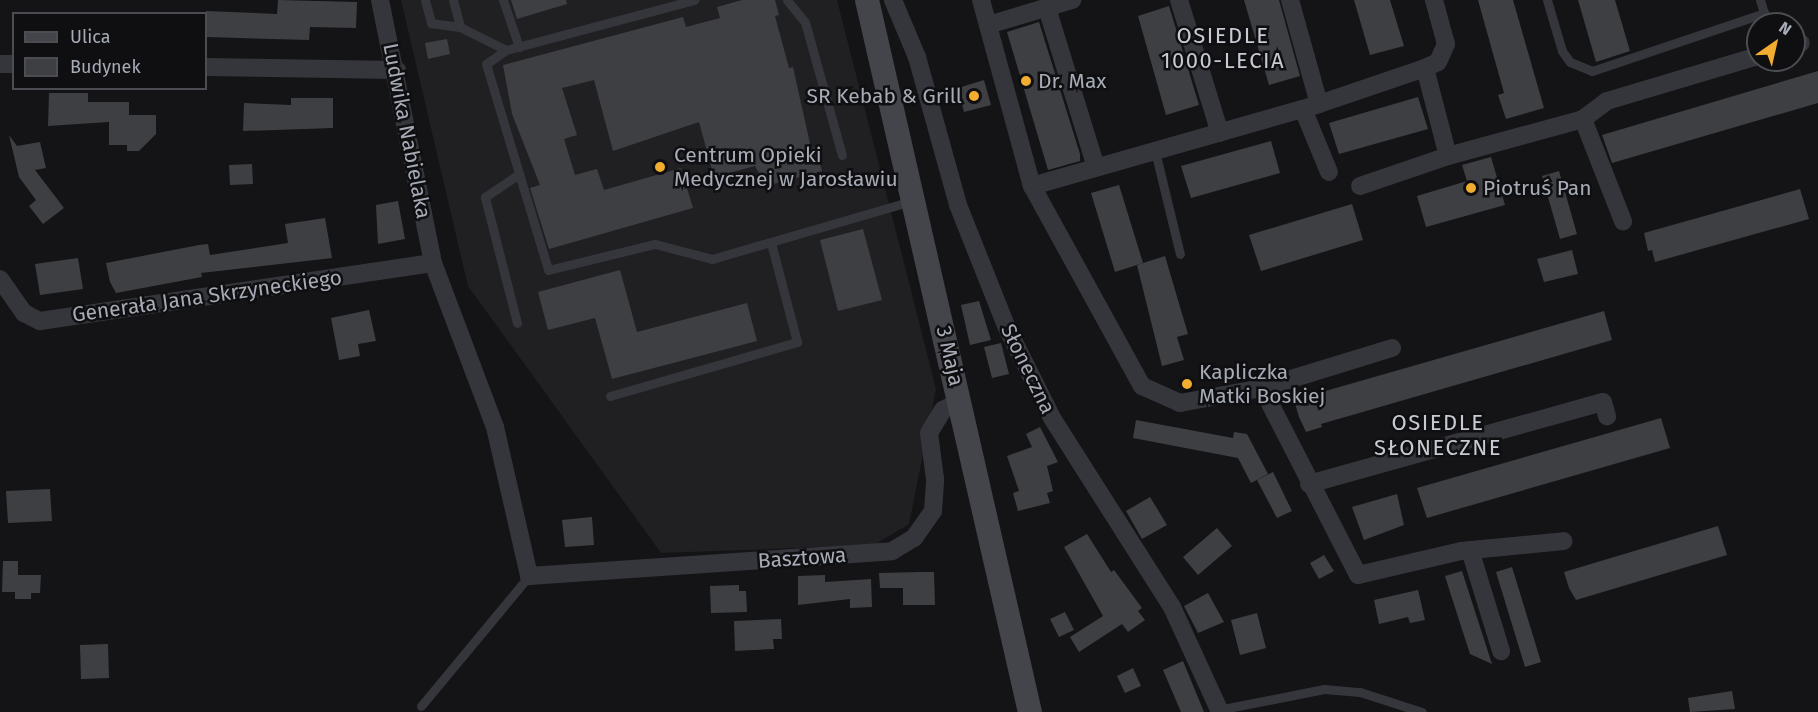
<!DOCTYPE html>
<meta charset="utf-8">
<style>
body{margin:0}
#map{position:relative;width:1818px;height:712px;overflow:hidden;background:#141416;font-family:"Fira Sans",sans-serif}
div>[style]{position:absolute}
.built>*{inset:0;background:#202023}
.building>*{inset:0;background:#3e3f43}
.lane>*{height:9px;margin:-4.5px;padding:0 4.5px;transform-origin:4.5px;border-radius:4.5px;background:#35363b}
.street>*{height:18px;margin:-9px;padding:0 9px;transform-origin:9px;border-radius:9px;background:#35363b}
.secondary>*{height:24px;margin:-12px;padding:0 12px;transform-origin:12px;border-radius:12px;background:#43454b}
.dots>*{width:16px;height:16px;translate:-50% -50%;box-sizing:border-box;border:3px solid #0f0f11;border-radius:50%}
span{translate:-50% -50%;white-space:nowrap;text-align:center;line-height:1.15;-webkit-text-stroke:5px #0f0f11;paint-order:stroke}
.poi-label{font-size:21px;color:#a6abb6}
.left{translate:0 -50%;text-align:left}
.right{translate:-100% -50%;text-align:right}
.street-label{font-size:21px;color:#a6abb6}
.neighbourhood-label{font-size:22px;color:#c7cad2;letter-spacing:1.5px}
.legend{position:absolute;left:12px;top:12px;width:195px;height:78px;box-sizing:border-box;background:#0f0f11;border:2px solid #4b4d53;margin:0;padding:8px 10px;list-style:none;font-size:18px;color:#a6abb6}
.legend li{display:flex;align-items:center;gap:12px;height:30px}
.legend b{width:30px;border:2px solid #4b4d53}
.north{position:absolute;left:1746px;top:12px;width:60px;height:60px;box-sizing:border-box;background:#0f0f11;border:2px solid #4b4d53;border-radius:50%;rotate:34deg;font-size:16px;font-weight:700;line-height:24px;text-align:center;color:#a6abb6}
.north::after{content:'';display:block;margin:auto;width:21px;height:27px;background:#f2ac2f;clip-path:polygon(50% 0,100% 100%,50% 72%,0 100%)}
</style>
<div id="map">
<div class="built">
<i style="clip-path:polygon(401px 0,837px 0,936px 389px,909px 524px,874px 545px,661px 553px,468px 286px)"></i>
</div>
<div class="building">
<i style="clip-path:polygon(278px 0,357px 2px,356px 28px,310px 27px,309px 40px,206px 37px,206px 11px,277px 14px)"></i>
<i style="clip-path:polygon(511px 0,566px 0,567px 4px,517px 19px)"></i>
<i style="clip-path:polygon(742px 0,775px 0,779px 15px,775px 16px,789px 68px,793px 67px,811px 148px,816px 147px,822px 171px,766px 186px,755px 166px,714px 177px,699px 122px,613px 151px,594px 80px,562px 88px,577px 135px,564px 139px,575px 175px,597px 169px,604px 190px,681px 168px,693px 208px,549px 249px,530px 188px,540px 185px,512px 114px,503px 65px,683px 17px,686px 27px,720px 18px,717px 7px)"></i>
<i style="clip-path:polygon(1244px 0,1279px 0,1300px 76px,1269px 85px)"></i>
<i style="clip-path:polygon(1354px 0,1390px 0,1404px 46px,1370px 55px)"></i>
<i style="clip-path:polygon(1478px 0,1513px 0,1544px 108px,1506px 119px,1498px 95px,1504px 93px)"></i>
<i style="clip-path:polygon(1578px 0,1615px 0,1630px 51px,1596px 62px)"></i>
<i style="clip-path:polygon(1169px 6px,1199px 105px,1166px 115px,1138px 16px)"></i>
<i style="clip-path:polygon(1039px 22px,1080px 154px,1080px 161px,1048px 170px,1007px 32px)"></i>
<i style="clip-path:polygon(447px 39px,450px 54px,428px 59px,425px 43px)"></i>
<i style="clip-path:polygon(1818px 71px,1818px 103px,1612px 163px,1602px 135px)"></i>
<i style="clip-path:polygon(984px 80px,991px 105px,964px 112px,958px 88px)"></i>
<i style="clip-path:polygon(49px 93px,88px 93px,88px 102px,129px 102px,129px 115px,156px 115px,156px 134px,139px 151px,127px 151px,127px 145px,109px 145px,109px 122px,48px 126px)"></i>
<i style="clip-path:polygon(1418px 97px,1428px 129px,1339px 154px,1329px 123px)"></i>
<i style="clip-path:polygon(291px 98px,333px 98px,333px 128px,243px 131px,244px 103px,291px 105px)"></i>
<i style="clip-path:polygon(9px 135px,17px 146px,40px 142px,46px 168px,35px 170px,64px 208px,43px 224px,29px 206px,36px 200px,19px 177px)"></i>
<i style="clip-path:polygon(1271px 141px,1280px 173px,1191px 198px,1181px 166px)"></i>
<i style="clip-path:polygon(1491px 157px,1505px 205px,1426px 227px,1417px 196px,1467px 181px,1462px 165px)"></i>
<i style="clip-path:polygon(252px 164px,253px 184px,230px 185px,229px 165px)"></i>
<i style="clip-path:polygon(1559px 171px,1577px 234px,1560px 239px,1542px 176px)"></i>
<i style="clip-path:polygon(1119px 185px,1143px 263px,1115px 272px,1091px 193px)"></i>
<i style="clip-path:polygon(1800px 189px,1809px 219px,1655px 262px,1652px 250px,1648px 251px,1644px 233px)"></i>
<i style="clip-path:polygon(398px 201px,405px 239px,378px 244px,376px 205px)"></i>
<i style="clip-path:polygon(1352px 204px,1363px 240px,1261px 271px,1249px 235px)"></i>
<i style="clip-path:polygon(325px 218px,332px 258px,201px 273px,202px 277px,116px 293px,110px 282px,106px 263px,199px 245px,208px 244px,210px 255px,288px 243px,285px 224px)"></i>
<i style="clip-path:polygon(863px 229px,882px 300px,838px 311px,820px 240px)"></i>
<i style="clip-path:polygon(1572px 250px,1578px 274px,1544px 282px,1537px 259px)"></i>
<i style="clip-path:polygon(1165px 256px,1188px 334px,1177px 337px,1184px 360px,1162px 366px,1137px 265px)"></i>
<i style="clip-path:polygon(78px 258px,83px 289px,40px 295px,35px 264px)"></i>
<i style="clip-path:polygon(620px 270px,637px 332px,747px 303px,757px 341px,612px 379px,595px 318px,548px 330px,538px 292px)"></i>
<i style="clip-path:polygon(979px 301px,991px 340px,970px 345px,961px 305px)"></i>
<i style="clip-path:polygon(369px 310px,376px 341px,358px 344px,360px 356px,339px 360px,331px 318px)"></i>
<i style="clip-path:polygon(1604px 311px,1612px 340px,1321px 424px,1322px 427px,1306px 432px,1299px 417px,1294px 400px)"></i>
<i style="clip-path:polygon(1001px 343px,1009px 374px,992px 378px,984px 347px)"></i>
<i style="clip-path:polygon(1661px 418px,1670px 448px,1427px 518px,1417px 488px)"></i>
<i style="clip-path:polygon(1136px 420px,1233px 438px,1234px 432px,1247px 434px,1268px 474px,1251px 483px,1238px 458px,1133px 438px)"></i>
<i style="clip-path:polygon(1040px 427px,1058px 462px,1047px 466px,1053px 491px,1047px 493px,1050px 503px,1018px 511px,1013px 493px,1019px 491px,1007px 456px,1032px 447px,1026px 434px)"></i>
<i style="clip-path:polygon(1273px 472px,1292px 511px,1277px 518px,1257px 480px)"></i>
<i style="clip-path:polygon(50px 489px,52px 521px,8px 523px,6px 491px)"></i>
<i style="clip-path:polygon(1397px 494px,1404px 525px,1364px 540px,1352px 507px)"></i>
<i style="clip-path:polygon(1150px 497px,1167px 525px,1142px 539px,1126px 511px)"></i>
<i style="clip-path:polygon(592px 517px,594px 545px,565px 547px,562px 520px)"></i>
<i style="clip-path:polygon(1718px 526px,1727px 555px,1576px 600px,1569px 588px,1564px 572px)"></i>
<i style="clip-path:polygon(1217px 528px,1232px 546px,1198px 575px,1183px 557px)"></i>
<i style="clip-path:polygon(1087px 534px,1111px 572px,1114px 570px,1142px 608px,1138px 611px,1145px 620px,1128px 632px,1122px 624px,1079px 652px,1070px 637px,1103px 616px,1064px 547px)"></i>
<i style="clip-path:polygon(1324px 555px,1334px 571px,1319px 579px,1310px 563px)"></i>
<i style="clip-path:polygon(3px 561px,18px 561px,18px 575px,41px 575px,40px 593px,31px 593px,31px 599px,15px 599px,15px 592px,2px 592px)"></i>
<i style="clip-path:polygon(1512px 567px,1541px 662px,1525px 667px,1496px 572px)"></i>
<i style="clip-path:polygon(1462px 571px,1492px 664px,1470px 654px,1450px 592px,1445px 576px)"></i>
<i style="clip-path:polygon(920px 572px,934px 572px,935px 605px,903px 605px,903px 588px,880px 588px,879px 573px)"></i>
<i style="clip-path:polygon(825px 575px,825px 582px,871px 579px,872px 607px,850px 608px,850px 599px,798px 605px,798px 576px)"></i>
<i style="clip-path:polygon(739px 585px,739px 591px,746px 591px,747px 612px,711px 613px,710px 586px)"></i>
<i style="clip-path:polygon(1418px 590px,1425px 620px,1410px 623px,1408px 617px,1379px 624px,1374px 600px)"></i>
<i style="clip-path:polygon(1208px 593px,1224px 622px,1198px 633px,1184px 606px)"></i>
<i style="clip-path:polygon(1065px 612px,1074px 630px,1059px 637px,1050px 619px)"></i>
<i style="clip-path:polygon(1257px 613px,1266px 648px,1240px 655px,1231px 620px)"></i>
<i style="clip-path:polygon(781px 619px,782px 639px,773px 639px,774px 649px,735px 651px,734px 621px)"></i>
<i style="clip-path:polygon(108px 644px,109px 678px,81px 679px,80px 645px)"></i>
<i style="clip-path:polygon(1183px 661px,1204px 712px,1181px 712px,1163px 670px)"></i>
<i style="clip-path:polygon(1133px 668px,1141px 686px,1125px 693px,1117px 676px)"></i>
<i style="clip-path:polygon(1732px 691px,1735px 709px,1690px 712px,1688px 698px)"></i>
</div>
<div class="lane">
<i style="left:425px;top:0;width:24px;rotate:75deg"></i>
<i style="left:431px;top:23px;width:29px;rotate:8deg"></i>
<i style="left:460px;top:27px;width:51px;rotate:26.6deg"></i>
<i style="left:506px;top:50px;width:195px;rotate:-14.9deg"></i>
<i style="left:453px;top:0;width:28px;rotate:75deg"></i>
<i style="left:503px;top:0;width:50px;rotate:71.2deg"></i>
<i style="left:787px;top:0;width:28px;rotate:51deg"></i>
<i style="left:805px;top:22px;width:138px;rotate:74.5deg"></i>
<i style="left:1547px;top:0;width:53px;rotate:73.6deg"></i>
<i style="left:1562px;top:51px;width:14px;rotate:54deg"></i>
<i style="left:1570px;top:62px;width:24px;rotate:22deg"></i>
<i style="left:1592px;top:71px;width:182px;rotate:-18.6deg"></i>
<i style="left:1764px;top:13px;width:14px;rotate:-107deg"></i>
<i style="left:506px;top:50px;width:24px;rotate:145deg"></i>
<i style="left:486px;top:64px;width:215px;rotate:73.2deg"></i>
<i style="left:548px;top:270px;width:110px;rotate:-13.7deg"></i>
<i style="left:655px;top:244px;width:59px;rotate:14.7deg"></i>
<i style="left:712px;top:259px;width:207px;rotate:-16.2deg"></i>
<i style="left:1155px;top:151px;width:106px;rotate:76.4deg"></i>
<i style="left:517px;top:323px;width:130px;rotate:-104.3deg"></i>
<i style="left:485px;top:197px;width:41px;rotate:-34.1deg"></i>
<i style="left:610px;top:396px;width:195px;rotate:-16.1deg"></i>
<i style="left:797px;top:342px;width:102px;rotate:-104.7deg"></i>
<i style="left:421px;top:706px;width:169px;rotate:-50.3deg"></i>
<i style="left:1218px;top:710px;width:108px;rotate:-11.2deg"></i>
<i style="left:1324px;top:689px;width:36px;rotate:5deg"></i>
<i style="left:1360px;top:692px;width:65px;rotate:17.9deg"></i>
</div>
<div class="street">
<i style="left:380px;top:0;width:268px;rotate:78.6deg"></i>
<i style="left:433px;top:263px;width:175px;rotate:69.3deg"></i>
<i style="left:495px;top:427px;width:153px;rotate:77.1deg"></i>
<i style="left:529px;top:576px;width:364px;rotate:-3.9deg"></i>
<i style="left:892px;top:551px;width:26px;rotate:-31deg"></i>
<i style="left:914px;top:538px;width:33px;rotate:-55deg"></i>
<i style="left:933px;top:511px;width:32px;rotate:-86deg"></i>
<i style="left:935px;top:479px;width:46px;rotate:-97.4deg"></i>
<i style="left:929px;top:433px;width:27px;rotate:-59deg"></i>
<i style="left:943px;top:410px;width:19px;rotate:-28deg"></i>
<i style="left:893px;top:0;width:62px;rotate:67.2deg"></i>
<i style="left:917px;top:57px;width:154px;rotate:74.5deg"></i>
<i style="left:958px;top:205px;width:132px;rotate:68.3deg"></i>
<i style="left:1007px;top:328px;width:101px;rotate:63.4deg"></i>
<i style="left:1052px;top:418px;width:224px;rotate:57.6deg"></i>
<i style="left:1172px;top:607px;width:115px;rotate:65.4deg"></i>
<i style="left:981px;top:0;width:193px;rotate:74.7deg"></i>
<i style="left:1032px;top:186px;width:228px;rotate:61.2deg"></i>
<i style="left:1142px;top:386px;width:42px;rotate:24.1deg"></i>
<i style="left:1180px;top:403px;width:83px;rotate:-10.4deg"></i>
<i style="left:1262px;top:388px;width:210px;rotate:62.8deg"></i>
<i style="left:1358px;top:575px;width:106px;rotate:-13.1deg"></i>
<i style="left:1461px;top:551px;width:103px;rotate:-5.5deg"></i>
<i style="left:1179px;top:0;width:139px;rotate:72.9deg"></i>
<i style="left:1290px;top:0;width:108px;rotate:74.4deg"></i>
<i style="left:1047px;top:8px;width:166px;rotate:72.9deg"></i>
<i style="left:988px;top:25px;width:88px;rotate:-16.6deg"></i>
<i style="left:1794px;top:45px;width:7px;rotate:-16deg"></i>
<i style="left:0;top:64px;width:14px"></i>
<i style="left:206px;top:67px;width:191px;rotate:0.9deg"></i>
<i style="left:1425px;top:68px;width:91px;rotate:75.4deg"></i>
<i style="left:1448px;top:156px;width:140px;rotate:-15.3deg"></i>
<i style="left:1583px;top:119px;width:30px;rotate:-37deg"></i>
<i style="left:1607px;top:101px;width:158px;rotate:-16.6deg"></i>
<i style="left:1303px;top:109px;width:68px;rotate:67.6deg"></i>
<i style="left:1583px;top:119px;width:110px;rotate:68.6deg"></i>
<i style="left:1032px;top:186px;width:298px;rotate:-15.9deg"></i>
<i style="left:1319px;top:104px;width:112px;rotate:-18.8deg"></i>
<i style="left:1425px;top:68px;width:14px;rotate:-25deg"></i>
<i style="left:1438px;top:62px;width:20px;rotate:-66deg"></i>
<i style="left:1446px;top:44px;width:46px;rotate:-105.3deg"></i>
<i style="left:1360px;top:186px;width:93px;rotate:-18.8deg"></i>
<i style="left:0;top:279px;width:42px;rotate:54.8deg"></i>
<i style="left:24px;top:313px;width:18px;rotate:27deg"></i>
<i style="left:40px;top:321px;width:397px;rotate:-8.4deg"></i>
<i style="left:1262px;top:388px;width:136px;rotate:-17.1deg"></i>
<i style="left:1309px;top:484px;width:305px;rotate:-15.6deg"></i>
<i style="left:1603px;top:402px;width:15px;rotate:74deg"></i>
<i style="left:1470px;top:550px;width:106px;rotate:72.9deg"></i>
</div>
<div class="secondary">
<i style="left:867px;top:0;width:730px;rotate:77.11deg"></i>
</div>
<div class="dots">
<i style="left:1026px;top:81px;background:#f2ac2f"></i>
<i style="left:974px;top:96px;background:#f2ac2f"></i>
<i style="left:660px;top:167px;background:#f2ac2f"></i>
<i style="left:1471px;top:188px;background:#f2ac2f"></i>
<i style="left:1187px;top:384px;background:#f2ac2f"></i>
</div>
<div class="poi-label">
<span class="left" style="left:1038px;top:81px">Dr. Max</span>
<span class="right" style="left:962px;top:96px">SR Kebab &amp; Grill</span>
<span class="left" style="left:674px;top:167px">Centrum Opieki<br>Medycznej w Jarosławiu</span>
<span class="left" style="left:1483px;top:188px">Piotruś Pan</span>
<span class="left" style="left:1199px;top:384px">Kapliczka<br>Matki Boskiej</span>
</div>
<div class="street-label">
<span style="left:407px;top:131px;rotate:79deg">Ludwika Nabielaka</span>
<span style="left:207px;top:296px;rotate:-8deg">Generała Jana Skrzyneckiego</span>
<span style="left:950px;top:356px;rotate:77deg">3 Maja</span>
<span style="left:1028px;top:369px;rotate:64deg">Słoneczna</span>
<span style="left:802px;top:558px;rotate:-4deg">Basztowa</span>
</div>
<div class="neighbourhood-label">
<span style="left:1223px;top:48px">OSIEDLE<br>1000-LECIA</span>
<span style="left:1438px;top:435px">OSIEDLE<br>SŁONECZNE</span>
</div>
<ul class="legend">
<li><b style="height:8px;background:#43454b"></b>Ulica</li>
<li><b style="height:16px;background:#3e3f43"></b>Budynek</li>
</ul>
<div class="north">N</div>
</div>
